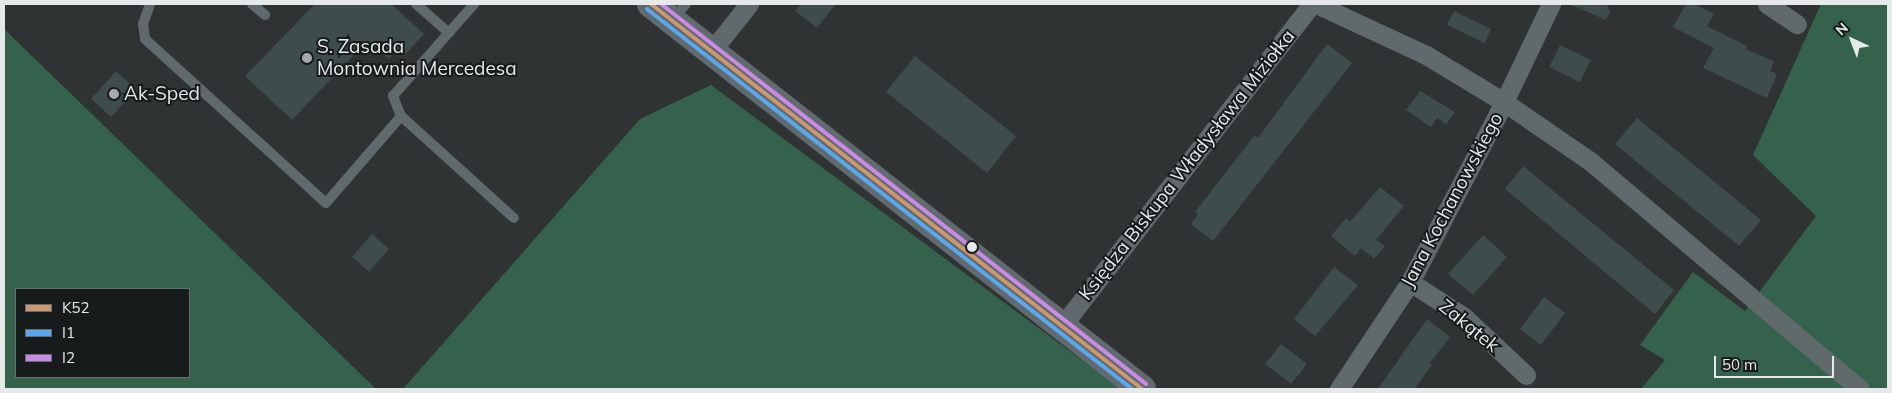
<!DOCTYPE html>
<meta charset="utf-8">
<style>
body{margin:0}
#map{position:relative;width:1892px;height:393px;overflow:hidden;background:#2f3333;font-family:Mulish,sans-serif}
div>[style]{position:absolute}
.green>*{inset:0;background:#35624c}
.building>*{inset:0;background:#3e4c4b}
.lane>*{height:10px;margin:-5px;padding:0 5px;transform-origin:5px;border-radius:5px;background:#60696c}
.street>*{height:19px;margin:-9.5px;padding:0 9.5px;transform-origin:9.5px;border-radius:9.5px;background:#60696c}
.secondary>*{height:28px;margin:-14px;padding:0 14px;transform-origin:14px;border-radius:14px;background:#616a6e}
.bus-1>*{height:4px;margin:-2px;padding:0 2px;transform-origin:2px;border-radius:2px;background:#cd976f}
.bus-2>*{height:4px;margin:-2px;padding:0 2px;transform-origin:2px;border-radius:2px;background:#5aa8eb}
.bus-3>*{height:4px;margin:-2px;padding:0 2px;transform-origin:2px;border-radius:2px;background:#ca8be6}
.dots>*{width:14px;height:14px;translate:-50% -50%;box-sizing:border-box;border:2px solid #181b1b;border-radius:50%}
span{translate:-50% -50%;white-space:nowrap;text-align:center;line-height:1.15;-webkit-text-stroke:4px #181b1b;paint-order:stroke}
.poi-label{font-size:19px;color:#e5e9ea}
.left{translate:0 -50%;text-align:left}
.street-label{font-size:19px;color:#e5e9ea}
.frame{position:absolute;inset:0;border:5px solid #e5e9ea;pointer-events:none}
.legend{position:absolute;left:15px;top:288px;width:175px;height:90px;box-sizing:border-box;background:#181b1b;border:1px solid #6a6d6e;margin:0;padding:6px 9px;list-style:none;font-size:15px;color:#e5e9ea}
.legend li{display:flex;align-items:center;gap:10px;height:25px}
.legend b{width:25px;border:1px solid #6a6d6e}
.north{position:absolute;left:1827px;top:15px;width:50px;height:50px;-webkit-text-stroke:4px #181b1b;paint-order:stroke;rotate:317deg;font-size:14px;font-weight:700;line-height:20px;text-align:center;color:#e5e9ea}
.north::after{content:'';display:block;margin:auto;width:18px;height:22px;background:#e5e9ea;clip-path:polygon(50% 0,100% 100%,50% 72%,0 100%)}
.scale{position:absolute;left:1714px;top:356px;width:120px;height:22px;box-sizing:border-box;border:2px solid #e5e9ea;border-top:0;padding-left:6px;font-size:15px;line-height:18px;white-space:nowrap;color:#e5e9ea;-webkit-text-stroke:4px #181b1b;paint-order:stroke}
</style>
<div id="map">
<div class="green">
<i style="clip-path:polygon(1821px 4px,1888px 4px,1888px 389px,1641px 389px,1665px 360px,1640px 345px,1693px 272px,1745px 311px,1816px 216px,1753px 155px)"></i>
<i style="clip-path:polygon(evenodd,4px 29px,376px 389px,4px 389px,4px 29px,16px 289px,189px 289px,189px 377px,16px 377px,16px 289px)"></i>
<i style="clip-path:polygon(711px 85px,1121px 389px,403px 389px,640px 119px)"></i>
</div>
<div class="building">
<i style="clip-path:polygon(315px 4px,391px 4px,424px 34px,404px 56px,397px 50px,389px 59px,368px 40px,292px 120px,245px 76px)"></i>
<i style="clip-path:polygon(801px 4px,836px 4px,817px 28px,795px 11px)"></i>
<i style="clip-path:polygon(1569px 4px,1607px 4px,1610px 12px,1606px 20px)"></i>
<i style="clip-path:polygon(1686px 4px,1694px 4px,1714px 14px,1707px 26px,1747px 46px,1745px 49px,1774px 61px,1770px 71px,1777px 74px,1767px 98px,1703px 68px,1714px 48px,1673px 27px)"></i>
<i style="clip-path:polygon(1454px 11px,1491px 29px,1485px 43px,1447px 25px)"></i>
<i style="clip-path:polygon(1327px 44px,1352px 63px,1213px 241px,1191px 224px,1198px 214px,1195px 212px,1255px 135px,1258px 138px)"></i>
<i style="clip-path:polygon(1560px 45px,1591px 60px,1580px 82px,1549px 67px)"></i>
<i style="clip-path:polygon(915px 56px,1016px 136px,987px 173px,886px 92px)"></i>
<i style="clip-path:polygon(116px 71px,136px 90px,111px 117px,91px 99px)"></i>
<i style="clip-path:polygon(1420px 91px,1455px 112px,1446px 124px,1437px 118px,1431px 127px,1406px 110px)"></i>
<i style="clip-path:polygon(1637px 118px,1761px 220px,1739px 246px,1615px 144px)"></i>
<i style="clip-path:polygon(1523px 166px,1674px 290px,1655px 314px,1505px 189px)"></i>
<i style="clip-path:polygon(1380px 187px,1404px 206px,1376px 240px,1385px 246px,1374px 259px,1361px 248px,1355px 256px,1331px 236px,1346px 218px,1350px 222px)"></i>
<i style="clip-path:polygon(372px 234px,389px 249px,369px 272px,352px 257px)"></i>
<i style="clip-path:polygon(1483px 235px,1507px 257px,1473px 295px,1448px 274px)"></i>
<i style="clip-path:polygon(1334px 267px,1358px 285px,1315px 336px,1294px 319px)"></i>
<i style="clip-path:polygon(1544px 297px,1565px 313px,1541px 345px,1520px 329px)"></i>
<i style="clip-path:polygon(1427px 319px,1450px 337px,1430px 363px,1432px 365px,1414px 389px,1378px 389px)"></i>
<i style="clip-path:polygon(1281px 344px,1307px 364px,1291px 384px,1265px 364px)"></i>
</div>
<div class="lane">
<i style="left:150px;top:4px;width:21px;rotate:109deg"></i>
<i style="left:143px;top:24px;width:15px;rotate:82deg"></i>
<i style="left:145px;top:39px;width:244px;rotate:42.2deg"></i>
<i style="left:326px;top:203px;width:115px;rotate:-49.2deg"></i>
<i style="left:401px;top:116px;width:22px;rotate:-112deg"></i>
<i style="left:393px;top:96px;width:123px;rotate:-48.6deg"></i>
<i style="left:252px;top:4px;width:17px;rotate:40deg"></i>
<i style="left:416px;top:4px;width:44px;rotate:41.3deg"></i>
<i style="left:672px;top:20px;width:21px;rotate:-49deg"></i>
<i style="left:401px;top:116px;width:152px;rotate:42.1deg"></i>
</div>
<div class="street">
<i style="left:1316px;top:4px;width:121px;rotate:24.9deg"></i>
<i style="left:1426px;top:55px;width:91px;rotate:31.1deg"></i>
<i style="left:1504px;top:102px;width:104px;rotate:34.5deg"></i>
<i style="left:1590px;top:161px;width:353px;rotate:40.2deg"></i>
<i style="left:1767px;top:4px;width:36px;rotate:34deg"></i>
<i style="left:710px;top:53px;width:63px;rotate:-51.5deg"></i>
<i style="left:1410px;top:282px;width:64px;rotate:32.9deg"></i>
<i style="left:1464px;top:317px;width:85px;rotate:43.1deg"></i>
<i style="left:1062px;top:326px;width:408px;rotate:-52.2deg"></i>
<i style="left:1339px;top:389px;width:128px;rotate:-56.4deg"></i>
<i style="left:1410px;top:282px;width:203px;rotate:-62.4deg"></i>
<i style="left:1504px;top:102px;width:109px;rotate:-64.4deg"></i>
</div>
<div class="secondary">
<i style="left:651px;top:4px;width:624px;rotate:38.1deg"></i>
</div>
<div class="bus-1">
<i style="left:651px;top:4px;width:624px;rotate:38.1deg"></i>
</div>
<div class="bus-2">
<i style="left:647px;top:9px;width:616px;rotate:38.08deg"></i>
</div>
<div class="bus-3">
<i style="left:661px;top:4px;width:616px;rotate:38.08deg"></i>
</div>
<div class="dots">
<i style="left:307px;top:58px;background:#a5a9aa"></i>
<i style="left:114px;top:94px;background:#a5a9aa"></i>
<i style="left:972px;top:247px;background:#e5e9ea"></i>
</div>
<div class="poi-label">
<span class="left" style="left:317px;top:58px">S. Zasada<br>Montownia Mercedesa</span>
<span class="left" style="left:124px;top:94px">Ak-Sped</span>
</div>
<div class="street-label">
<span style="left:1187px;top:165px;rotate:-52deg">Księdza Biskupa Władysława Miziołka</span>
<span style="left:1452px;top:200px;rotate:-62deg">Jana Kochanowskiego</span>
<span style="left:1469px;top:326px;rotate:39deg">Zakątek</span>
</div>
<div class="frame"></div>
<ul class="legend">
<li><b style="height:6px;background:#cd976f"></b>K52</li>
<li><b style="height:6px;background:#5aa8eb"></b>I1</li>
<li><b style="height:6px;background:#ca8be6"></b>I2</li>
</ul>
<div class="north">N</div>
<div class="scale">50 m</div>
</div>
